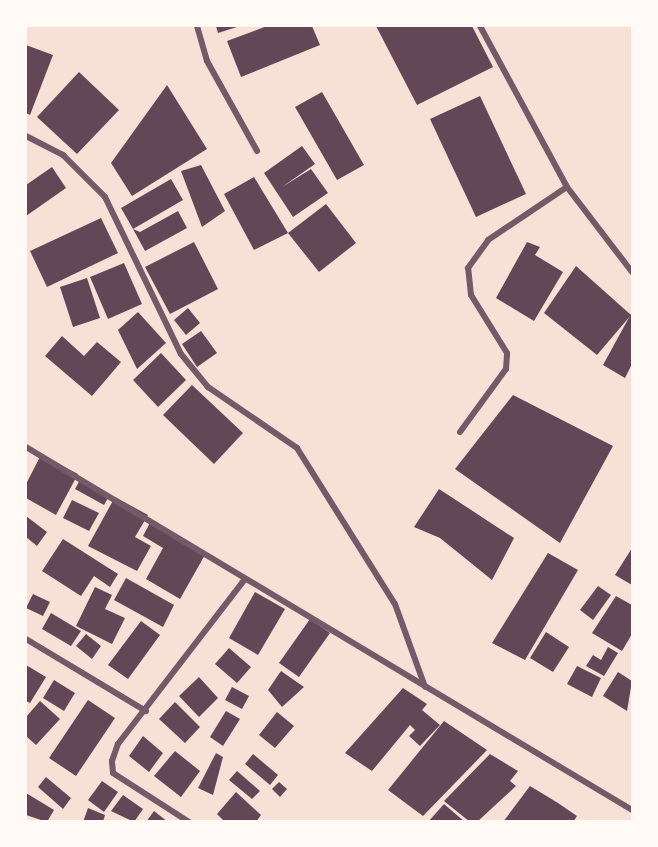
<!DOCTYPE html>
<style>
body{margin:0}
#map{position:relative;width:658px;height:847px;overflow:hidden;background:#f7e1d7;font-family:"Golos Text",sans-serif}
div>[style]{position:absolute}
.building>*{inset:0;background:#644757}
.minor>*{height:6px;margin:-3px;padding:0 3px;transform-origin:3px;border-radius:3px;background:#755966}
span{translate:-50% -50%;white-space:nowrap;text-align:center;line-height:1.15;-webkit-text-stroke:6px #fffaf5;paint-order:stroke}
.frame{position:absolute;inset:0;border:27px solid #fffaf5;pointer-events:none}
</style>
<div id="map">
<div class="building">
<i style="clip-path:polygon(216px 26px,240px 26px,218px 33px)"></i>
<i style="clip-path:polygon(267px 26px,312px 26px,320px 45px,241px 77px,227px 41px)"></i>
<i style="clip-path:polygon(376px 26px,472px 26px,493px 67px,417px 105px)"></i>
<i style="clip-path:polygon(26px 45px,53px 55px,30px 115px,26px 113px)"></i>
<i style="clip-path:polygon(79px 72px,119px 110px,77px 154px,37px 117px)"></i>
<i style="clip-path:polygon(167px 85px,207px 149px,132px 196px,111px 163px)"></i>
<i style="clip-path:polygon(322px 92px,364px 165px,337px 180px,295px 107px)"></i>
<i style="clip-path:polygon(480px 96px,526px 194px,476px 217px,430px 119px)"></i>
<i style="clip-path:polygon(302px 146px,315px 164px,282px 187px,311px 169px,328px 193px,293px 217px,264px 173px)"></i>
<i style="clip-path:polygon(201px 165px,225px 211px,202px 227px,181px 171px)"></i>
<i style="clip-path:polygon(52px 167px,66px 188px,26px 216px,26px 185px)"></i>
<i style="clip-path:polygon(254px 177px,288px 233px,254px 250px,224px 194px)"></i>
<i style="clip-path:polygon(171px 179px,183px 200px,133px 229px,121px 208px)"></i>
<i style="clip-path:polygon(326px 204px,356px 243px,319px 272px,288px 233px)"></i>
<i style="clip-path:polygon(178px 211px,187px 228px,145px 251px,133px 229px,140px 232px)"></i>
<i style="clip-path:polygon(101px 218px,118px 253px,47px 287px,30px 251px)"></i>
<i style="clip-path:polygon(194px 242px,218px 289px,170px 314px,145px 267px)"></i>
<i style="clip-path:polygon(527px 242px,540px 247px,535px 255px,563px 272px,534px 321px,496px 298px)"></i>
<i style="clip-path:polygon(124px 263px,142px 304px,108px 319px,90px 277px)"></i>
<i style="clip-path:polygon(576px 266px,631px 315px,597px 355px,544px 313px)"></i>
<i style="clip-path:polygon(87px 278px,100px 318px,73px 327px,60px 287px)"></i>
<i style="clip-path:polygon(188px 308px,200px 323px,186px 335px,174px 320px)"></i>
<i style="clip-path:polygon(138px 312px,166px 343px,137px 369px,118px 330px)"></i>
<i style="clip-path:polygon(632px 312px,632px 364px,625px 378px,603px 365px)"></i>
<i style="clip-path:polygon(201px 331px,217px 353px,197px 367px,182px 344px)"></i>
<i style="clip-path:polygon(62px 336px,84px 356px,97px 342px,121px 362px,92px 396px,45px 356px)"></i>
<i style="clip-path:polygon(161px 353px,186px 380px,158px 407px,133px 380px)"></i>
<i style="clip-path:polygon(192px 385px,243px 433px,214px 464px,163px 415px)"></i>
<i style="clip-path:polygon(513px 395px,613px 446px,560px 543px,455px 469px)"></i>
<i style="clip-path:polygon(41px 455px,78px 474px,56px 515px,26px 498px,26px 484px)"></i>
<i style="clip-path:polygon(80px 480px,109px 496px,104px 505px,75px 489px)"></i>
<i style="clip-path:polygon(439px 489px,514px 538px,492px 580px,440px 538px,414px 527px)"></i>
<i style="clip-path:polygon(115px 497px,148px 515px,135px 537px,151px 546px,137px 571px,88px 546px)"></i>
<i style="clip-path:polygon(72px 500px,99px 513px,89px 531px,63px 518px)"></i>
<i style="clip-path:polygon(26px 516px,47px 532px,37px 546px,26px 537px)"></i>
<i style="clip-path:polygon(151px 521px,206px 553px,180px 599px,146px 579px,163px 548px,143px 536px)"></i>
<i style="clip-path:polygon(63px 539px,118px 574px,110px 587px,94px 576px,81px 596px,42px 571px)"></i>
<i style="clip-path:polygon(632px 548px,632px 585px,615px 575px)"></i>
<i style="clip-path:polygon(548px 553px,578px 570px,525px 660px,492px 643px)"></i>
<i style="clip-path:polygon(126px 578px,174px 605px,163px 627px,114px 600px)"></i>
<i style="clip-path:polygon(598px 586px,611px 595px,593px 620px,580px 610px)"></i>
<i style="clip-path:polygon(95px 587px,112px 595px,105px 609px,125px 618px,112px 644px,76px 626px)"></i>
<i style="clip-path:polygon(255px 592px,285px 609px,258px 655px,229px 638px)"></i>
<i style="clip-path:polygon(33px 594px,50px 602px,43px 616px,26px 608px)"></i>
<i style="clip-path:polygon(616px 596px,632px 605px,632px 634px,622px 651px,592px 633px)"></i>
<i style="clip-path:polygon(51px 613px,81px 631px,71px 646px,42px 629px)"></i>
<i style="clip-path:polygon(310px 619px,330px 633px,299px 677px,279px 663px)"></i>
<i style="clip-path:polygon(141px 621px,160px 635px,128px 679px,108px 665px)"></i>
<i style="clip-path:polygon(546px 632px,569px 647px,553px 672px,530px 658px)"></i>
<i style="clip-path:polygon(86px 634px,101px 646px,92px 659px,76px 646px)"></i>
<i style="clip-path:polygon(608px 647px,618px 653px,604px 676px,586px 666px,593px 655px,601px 660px)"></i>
<i style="clip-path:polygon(229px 648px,251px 667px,237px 683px,215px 664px)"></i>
<i style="clip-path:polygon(26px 665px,46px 677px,30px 703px,26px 701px)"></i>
<i style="clip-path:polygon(577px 666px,601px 678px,592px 697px,567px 684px)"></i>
<i style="clip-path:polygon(281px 671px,304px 687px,282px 707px,268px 690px)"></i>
<i style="clip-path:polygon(618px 672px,632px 681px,627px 711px,603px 696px)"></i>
<i style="clip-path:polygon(199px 677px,218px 698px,199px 717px,179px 696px)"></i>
<i style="clip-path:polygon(54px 680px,75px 693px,64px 711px,43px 698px)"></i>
<i style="clip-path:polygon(232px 687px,249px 696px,242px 709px,225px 700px)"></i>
<i style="clip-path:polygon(403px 688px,427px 704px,422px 710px,440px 725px,420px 746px,409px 736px,415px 730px,410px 725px,372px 771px,345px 753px)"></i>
<i style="clip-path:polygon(88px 700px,115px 718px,76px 776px,49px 758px)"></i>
<i style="clip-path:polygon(40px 701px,60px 719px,36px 745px,26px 736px,26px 717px)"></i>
<i style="clip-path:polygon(175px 702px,200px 727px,185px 743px,159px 719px)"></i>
<i style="clip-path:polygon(226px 711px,240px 719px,223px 746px,210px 737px)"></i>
<i style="clip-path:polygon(277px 712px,294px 726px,275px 748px,259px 735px)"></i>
<i style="clip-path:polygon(444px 721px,487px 750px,423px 816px,388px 790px)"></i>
<i style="clip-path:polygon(143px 736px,163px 753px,149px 772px,129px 756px)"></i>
<i style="clip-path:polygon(175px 751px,200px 771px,181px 797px,154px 776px)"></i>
<i style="clip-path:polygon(216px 753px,223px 757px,213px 795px,198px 788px)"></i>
<i style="clip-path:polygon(253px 754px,278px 775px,270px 785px,245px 764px)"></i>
<i style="clip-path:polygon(490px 754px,518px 771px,510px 781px,516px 786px,477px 822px,470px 822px,444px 801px)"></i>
<i style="clip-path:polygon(237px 771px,260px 791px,252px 799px,229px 780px)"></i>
<i style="clip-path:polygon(46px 777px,71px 798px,63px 809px,38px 787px)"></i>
<i style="clip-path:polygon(102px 781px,118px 792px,104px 812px,88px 800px)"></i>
<i style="clip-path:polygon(279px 782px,287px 789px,280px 797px,272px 789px)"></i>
<i style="clip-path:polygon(530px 786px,558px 803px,577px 816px,573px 822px,503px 822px)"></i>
<i style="clip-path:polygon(236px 792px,261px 815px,256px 822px,225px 822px,217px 814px)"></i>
<i style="clip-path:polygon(26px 793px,54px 810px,47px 822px,26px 815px)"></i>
<i style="clip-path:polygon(123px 795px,143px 809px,134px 822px,111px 811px)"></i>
<i style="clip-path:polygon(444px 804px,465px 822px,428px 822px)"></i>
<i style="clip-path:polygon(88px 808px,105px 815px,103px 822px,83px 822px)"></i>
<i style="clip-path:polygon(154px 811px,168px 822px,146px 822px)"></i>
</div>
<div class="minor">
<i style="left:197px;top:26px;width:36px;rotate:74deg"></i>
<i style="left:207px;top:61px;width:103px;rotate:60.9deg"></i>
<i style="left:480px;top:26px;width:183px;rotate:61.6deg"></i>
<i style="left:567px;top:187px;width:107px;rotate:52.6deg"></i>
<i style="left:26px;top:136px;width:42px;rotate:27.2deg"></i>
<i style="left:63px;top:155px;width:59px;rotate:45deg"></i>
<i style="left:105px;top:197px;width:174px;rotate:64.2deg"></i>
<i style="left:181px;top:354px;width:43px;rotate:50.7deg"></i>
<i style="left:208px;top:387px;width:108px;rotate:34.4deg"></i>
<i style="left:297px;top:448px;width:184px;rotate:57.9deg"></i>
<i style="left:395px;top:604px;width:88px;rotate:70.1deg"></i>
<i style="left:460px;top:432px;width:78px;rotate:-53.9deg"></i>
<i style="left:506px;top:369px;width:16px;rotate:-86deg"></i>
<i style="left:507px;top:353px;width:68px;rotate:-121.8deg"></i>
<i style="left:471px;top:295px;width:27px;rotate:-96deg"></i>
<i style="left:468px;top:268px;width:34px;rotate:-54deg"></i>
<i style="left:488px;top:240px;width:95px;rotate:-33.9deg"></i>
<i style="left:26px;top:447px;width:706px;rotate:30.92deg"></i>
<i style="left:26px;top:639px;width:140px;rotate:31deg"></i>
<i style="left:189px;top:822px;width:90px;rotate:-147.2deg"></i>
<i style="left:113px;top:773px;width:12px;rotate:-95deg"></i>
<i style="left:112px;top:761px;width:18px;rotate:-71deg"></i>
<i style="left:118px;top:744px;width:208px;rotate:-52.4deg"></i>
</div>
<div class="frame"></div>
</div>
